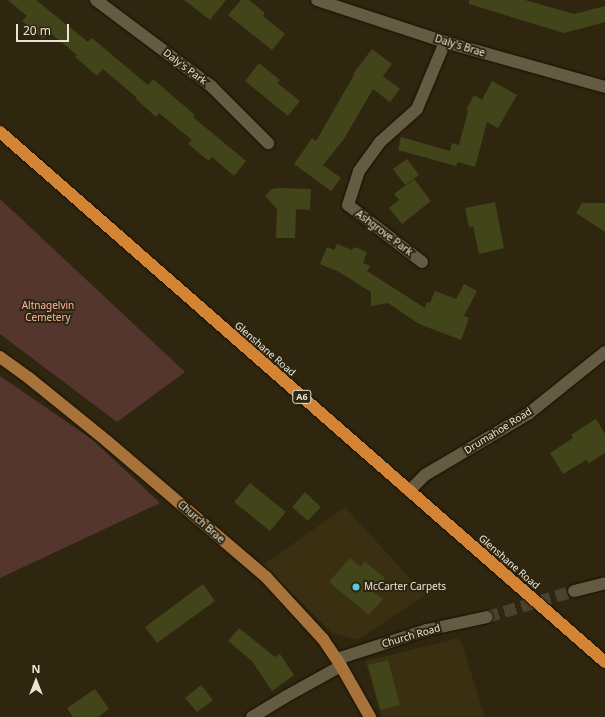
<!DOCTYPE html>
<style>
body{margin:0}
#map{position:relative;width:605px;height:717px;overflow:hidden;background:#2f2610;font-family:"Noto Sans",sans-serif}
div>[style]{position:absolute}
.built>*{inset:0;background:#3b2f11}
.green>*{inset:0;background:#55362e}
.building>*{inset:0;background:#42441a}
.minor-tunnel>*{height:12px;margin-top:-6px;transform-origin:0;background:repeating-linear-gradient(90deg,#4b422e 0 12px,transparent 0 18px)}
.roads{filter:drop-shadow(0 0 1px #170e00) drop-shadow(0 0 1px #170e00)}
.minor>*{height:12px;margin:-6px;padding:0 6px;transform-origin:6px;border-radius:6px;background:#655b43}
.major>*{height:12px;margin:-6px;padding:0 6px;transform-origin:6px;border-radius:6px;background:#a7733a}
.highway>*{height:12px;margin:-6px;padding:0 6px;transform-origin:6px;border-radius:6px;background:#d38334}
.dots>*{width:11px;height:11px;translate:-50% -50%;box-sizing:border-box;border:2px solid #2f2610;border-radius:50%}
span{translate:-50% -50%;white-space:nowrap;text-align:center;line-height:1.15;-webkit-text-stroke:4px #2f2610;paint-order:stroke}
.shield-label span{padding:1px 3px;background:#2f2610;border:1px solid;border-radius:3px;-webkit-text-stroke-width:0}
.shield-label{font-size:9px;color:#eae4d6;font-weight:700}
.street-label{font-size:10px;color:#eae4d6}
.park-label{font-size:10px;color:#ffb4a0}
.poi-label{font-size:10px;color:#eae4d6}
.left{translate:0 -50%;text-align:left}
.north{position:absolute;left:16px;top:661px;width:40px;height:40px;-webkit-text-stroke:3px #2f2610;paint-order:stroke;rotate:0deg;font-size:11px;font-weight:700;line-height:16px;text-align:center;color:#eae4d6}
.north::after{content:'';display:block;margin:auto;width:14px;height:18px;background:#eae4d6;clip-path:polygon(50% 0,100% 100%,50% 72%,0 100%)}
.scale{position:absolute;left:16px;top:24px;width:53px;height:18px;box-sizing:border-box;border:2px solid #eae4d6;border-top:0;padding-left:5px;font-size:12px;line-height:14px;white-space:nowrap;color:#eae4d6;-webkit-text-stroke:3px #2f2610;paint-order:stroke}
</style>
<div id="map">
<div class="built">
<i style="clip-path:polygon(345px 507px,425px 595px,358px 640px,332px 633px,263px 565px)"></i>
<i style="clip-path:polygon(460px 638px,485px 717px,382px 717px,365px 661px)"></i>
</div>
<div class="green">
<i style="clip-path:polygon(0 199px,185px 372px,117px 422px,0 334px)"></i>
<i style="clip-path:polygon(0 376px,93px 440px,160px 503px,0 578px)"></i>
</div>
<div class="building">
<i style="clip-path:polygon(8px 0,36px 0,88px 42px,92px 38px,148px 85px,153px 79px,195px 115px,193px 117px,246px 161px,234px 176px,212px 157px,209px 161px,188px 144px,192px 140px,159px 113px,156px 117px,136px 99px,137px 98px,103px 69px,97px 76px,75px 57px,77px 55px,49px 32px,43px 39px,22px 21px,27px 16px)"></i>
<i style="clip-path:polygon(184px 0,226px 0,210px 20px)"></i>
<i style="clip-path:polygon(241px 0,249px 0,265px 13px,263px 16px,285px 34px,272px 50px,228px 15px)"></i>
<i style="clip-path:polygon(469px 0,525px 0,574px 14px,605px 6px,605px 22px,564px 33px,469px 4px)"></i>
<i style="clip-path:polygon(372px 49px,392px 64px,383px 76px,400px 89px,390px 102px,373px 89px,344px 139px,323px 165px,341px 178px,331px 191px,294px 164px,312px 138px,316px 141px,354px 75px,353px 74px)"></i>
<i style="clip-path:polygon(259px 63px,280px 80px,277px 83px,300px 101px,288px 116px,245px 81px)"></i>
<i style="clip-path:polygon(492px 81px,517px 95px,498px 128px,487px 122px,475px 167px,458px 162px,456px 166px,398px 150px,401px 137px,450px 151px,452px 143px,459px 145px,468px 111px,466px 110px,474px 95px,482px 100px)"></i>
<i style="clip-path:polygon(407px 159px,419px 175px,405px 185px,393px 169px)"></i>
<i style="clip-path:polygon(414px 179px,431px 201px,402px 224px,389px 208px,399px 200px,394px 194px)"></i>
<i style="clip-path:polygon(280px 188px,311px 189px,310px 210px,296px 209px,295px 238px,276px 238px,277px 209px,265px 196px,272px 189px)"></i>
<i style="clip-path:polygon(495px 202px,504px 248px,479px 254px,473px 226px,469px 227px,465px 208px)"></i>
<i style="clip-path:polygon(582px 203px,605px 203px,605px 232px,576px 213px)"></i>
<i style="clip-path:polygon(337px 244px,352px 250px,354px 247px,367px 252px,363px 263px,370px 266px,367px 271px,425px 308px,427px 302px,430px 303px,435px 291px,456px 299px,464px 284px,477px 291px,464px 316px,469px 318px,461px 340px,419px 324px,388px 303px,371px 306px,371px 292px,339px 272px,320px 264px,327px 247px,334px 250px)"></i>
<i style="clip-path:polygon(596px 419px,605px 434px,605px 453px,589px 463px,586px 460px,563px 474px,550px 453px,573px 438px,571px 435px)"></i>
<i style="clip-path:polygon(250px 483px,286px 512px,270px 531px,234px 502px)"></i>
<i style="clip-path:polygon(305px 492px,321px 507px,308px 521px,292px 507px)"></i>
<i style="clip-path:polygon(350px 558px,360px 567px,365px 562px,385px 578px,373px 592px,383px 599px,369px 615px,329px 582px)"></i>
<i style="clip-path:polygon(203px 584px,215px 601px,157px 643px,145px 627px)"></i>
<i style="clip-path:polygon(239px 628px,275px 657px,280px 654px,294px 675px,272px 691px,252px 661px,228px 641px)"></i>
<i style="clip-path:polygon(388px 660px,400px 705px,380px 710px,368px 665px)"></i>
<i style="clip-path:polygon(201px 685px,213px 700px,197px 712px,185px 698px)"></i>
<i style="clip-path:polygon(95px 689px,109px 709px,98px 717px,73px 717px,67px 708px)"></i>
</div>
<div class="minor-tunnel">
<i style="left:487px;top:617px;width:91px;rotate:-16.6deg"></i>
</div>
<div class="roads">
<div class="minor">
<i style="left:96px;top:0;width:144px;rotate:36.8deg"></i>
<i style="left:211px;top:86px;width:81px;rotate:45deg"></i>
<i style="left:317px;top:0;width:135px;rotate:18.2deg"></i>
<i style="left:445px;top:42px;width:166px;rotate:15.7deg"></i>
<i style="left:422px;top:262px;width:93px;rotate:-142.4deg"></i>
<i style="left:348px;top:205px;width:36px;rotate:-72deg"></i>
<i style="left:359px;top:171px;width:36px;rotate:-54deg"></i>
<i style="left:380px;top:142px;width:50px;rotate:-41.7deg"></i>
<i style="left:417px;top:109px;width:73px;rotate:-67.3deg"></i>
<i style="left:409px;top:491px;width:23px;rotate:-45deg"></i>
<i style="left:425px;top:475px;width:120px;rotate:-30.6deg"></i>
<i style="left:528px;top:414px;width:99px;rotate:-38.8deg"></i>
<i style="left:574px;top:591px;width:32px;rotate:-14deg"></i>
<i style="left:337px;top:659px;width:95px;rotate:-17.9deg"></i>
<i style="left:427px;top:630px;width:61px;rotate:-12.2deg"></i>
<i style="left:252px;top:717px;width:39px;rotate:-31deg"></i>
<i style="left:285px;top:697px;width:64px;rotate:-29deg"></i>
</div>
<div class="major">
<i style="left:0;top:357px;width:36px;rotate:36deg"></i>
<i style="left:29px;top:378px;width:102px;rotate:39deg"></i>
<i style="left:108px;top:442px;width:208px;rotate:40.5deg"></i>
<i style="left:266px;top:577px;width:84px;rotate:47.4deg"></i>
<i style="left:323px;top:639px;width:32px;rotate:56deg"></i>
<i style="left:341px;top:666px;width:59px;rotate:60.4deg"></i>
</div>
<div class="highway">
<i style="left:0;top:132px;width:804px;rotate:41.22deg"></i>
</div>
</div>
<div class="dots">
<i style="left:356px;top:587px;background:#56c9e0"></i>
</div>
<div class="shield-label">
<span style="left:302px;top:397px">A6</span>
</div>
<div class="street-label">
<span style="left:460px;top:46px;rotate:17deg">Daly's Brae</span>
<span style="left:185px;top:67px;rotate:37deg">Daly's Park</span>
<span style="left:384px;top:233px;rotate:37deg">Ashgrove Park</span>
<span style="left:265px;top:349px;rotate:41deg">Glenshane Road</span>
<span style="left:498px;top:431px;rotate:-32deg">Drumahoe Road</span>
<span style="left:201px;top:522px;rotate:41deg">Church Brae</span>
<span style="left:509px;top:562px;rotate:41deg">Glenshane Road</span>
<span style="left:411px;top:636px;rotate:-16deg">Church Road</span>
</div>
<div class="park-label">
<span style="left:48px;top:311px">Altnagelvin<br>Cemetery</span>
</div>
<div class="poi-label">
<span class="left" style="left:364px;top:587px">McCarter Carpets</span>
</div>
<div class="north">N</div>
<div class="scale">20 m</div>
</div>
